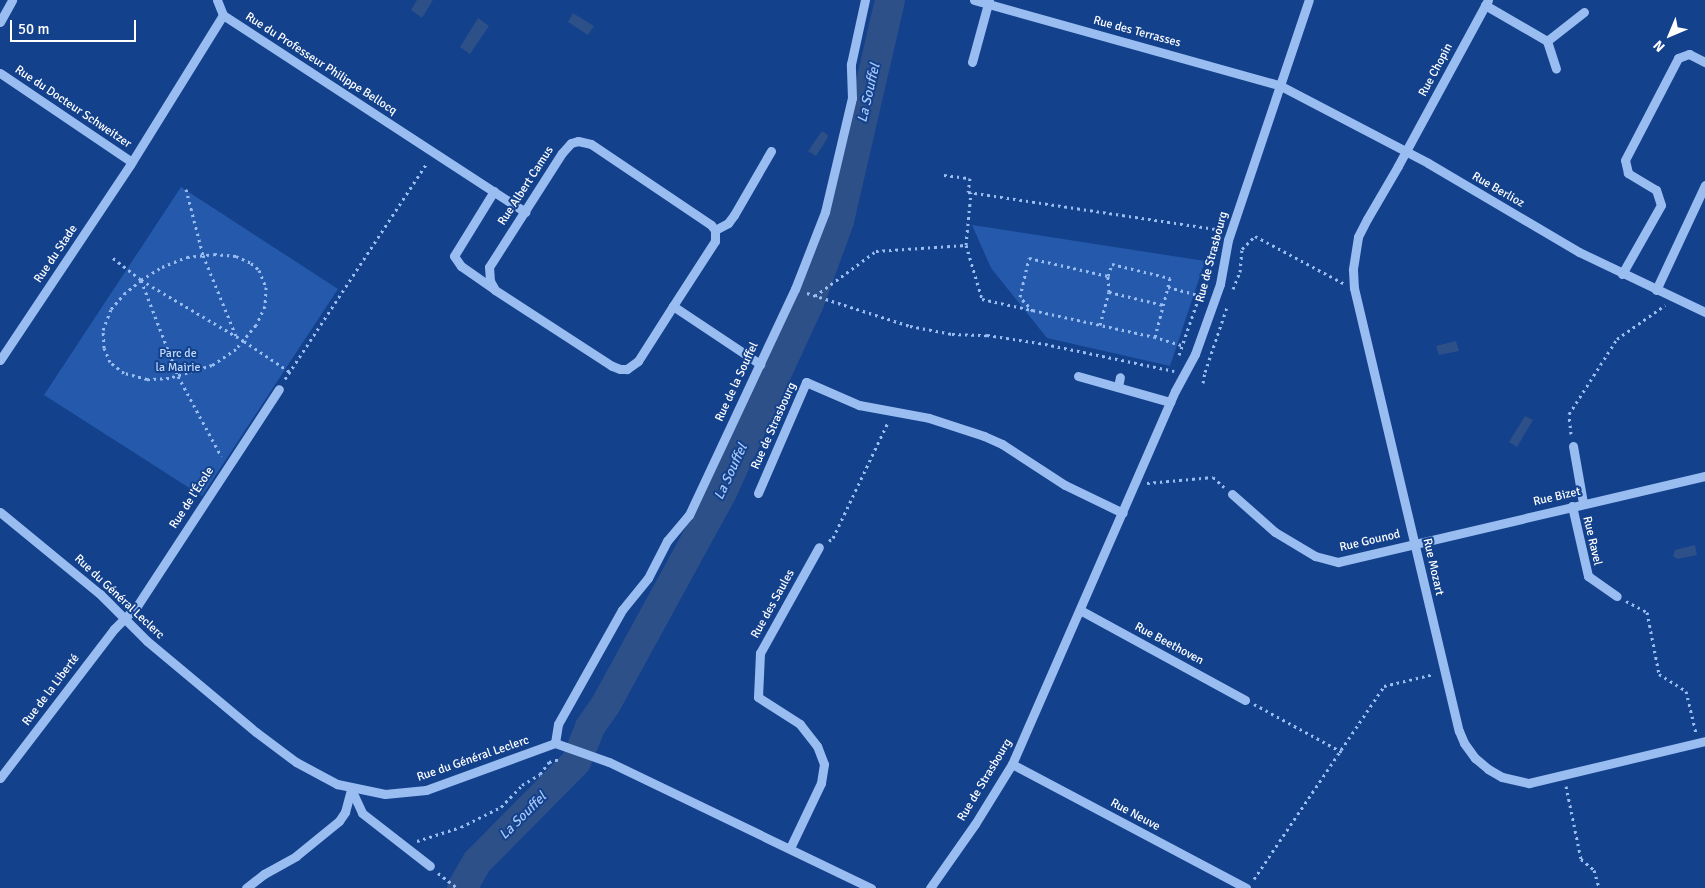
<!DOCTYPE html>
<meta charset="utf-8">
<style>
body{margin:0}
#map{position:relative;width:1705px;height:888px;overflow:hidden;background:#13418c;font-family:Signika,sans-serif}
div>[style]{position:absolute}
.green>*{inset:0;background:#2459ab}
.water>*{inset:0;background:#2d5088}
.river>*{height:30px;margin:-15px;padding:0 15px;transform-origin:15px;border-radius:15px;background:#2d5088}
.path>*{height:3px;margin-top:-1.5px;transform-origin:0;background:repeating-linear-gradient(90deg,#9abdf1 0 2.5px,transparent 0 6.5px)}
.minor>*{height:9px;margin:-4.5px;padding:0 4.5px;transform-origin:4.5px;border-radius:4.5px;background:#9abdf1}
span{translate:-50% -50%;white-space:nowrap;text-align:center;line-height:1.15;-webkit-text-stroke:4px #13418c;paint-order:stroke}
.street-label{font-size:12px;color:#fff}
.park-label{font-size:12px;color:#c1d9fc}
.water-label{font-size:14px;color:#a6c7f8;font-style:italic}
.north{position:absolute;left:1645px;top:10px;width:50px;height:50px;-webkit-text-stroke:4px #13418c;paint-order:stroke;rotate:225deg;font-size:14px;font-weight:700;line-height:20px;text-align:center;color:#fff}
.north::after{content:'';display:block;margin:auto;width:18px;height:22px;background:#fff;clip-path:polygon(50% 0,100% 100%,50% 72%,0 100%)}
.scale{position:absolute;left:10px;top:20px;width:126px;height:22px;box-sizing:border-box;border:2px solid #fff;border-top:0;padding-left:6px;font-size:15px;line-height:18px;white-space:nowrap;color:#fff;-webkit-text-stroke:4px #13418c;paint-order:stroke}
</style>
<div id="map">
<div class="green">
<i style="clip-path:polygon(181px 187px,338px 289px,202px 496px,44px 395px)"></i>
<i style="clip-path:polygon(972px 225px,1205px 261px,1170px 366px,1047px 338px,991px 268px)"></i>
</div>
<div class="water">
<i style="clip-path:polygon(417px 0,433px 0,422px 18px,411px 10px)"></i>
<i style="clip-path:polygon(573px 13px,594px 26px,588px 35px,568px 22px)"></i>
<i style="clip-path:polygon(478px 18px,489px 26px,470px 54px,460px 47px)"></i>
<i style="clip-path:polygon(822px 131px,828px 135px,827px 139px,816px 156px,808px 151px)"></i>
<i style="clip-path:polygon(1456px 341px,1459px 351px,1439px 355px,1436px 346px)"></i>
<i style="clip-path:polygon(1525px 416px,1533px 420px,1517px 447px,1509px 442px)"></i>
<i style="clip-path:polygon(1695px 545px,1697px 555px,1677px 559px,1673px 556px,1675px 550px)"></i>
</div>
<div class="river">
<i style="left:462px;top:888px;width:30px;rotate:-60deg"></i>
<i style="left:477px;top:862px;width:141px;rotate:-45.3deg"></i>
<i style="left:576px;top:762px;width:38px;rotate:-68deg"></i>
<i style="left:590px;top:727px;width:28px;rotate:-55deg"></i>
<i style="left:606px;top:704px;width:242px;rotate:-61.3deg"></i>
<i style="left:722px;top:492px;width:208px;rotate:-65.3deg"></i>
<i style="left:809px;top:303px;width:87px;rotate:-69.9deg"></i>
<i style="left:839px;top:221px;width:227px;rotate:-77deg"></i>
</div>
<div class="path">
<i style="left:944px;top:175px;width:26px;rotate:7deg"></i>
<i style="left:970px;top:178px;width:14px;rotate:98deg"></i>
<i style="left:968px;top:192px;width:252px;rotate:8.5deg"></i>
<i style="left:186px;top:189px;width:68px;rotate:75.6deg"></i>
<i style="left:203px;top:255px;width:87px;rotate:67.8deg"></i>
<i style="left:966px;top:245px;width:53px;rotate:-84.6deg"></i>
<i style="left:214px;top:254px;width:22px;rotate:5deg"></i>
<i style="left:236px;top:256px;width:17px;rotate:25deg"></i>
<i style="left:251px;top:263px;width:11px;rotate:41deg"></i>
<i style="left:259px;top:270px;width:18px;rotate:68deg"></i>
<i style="left:266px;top:287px;width:19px;rotate:93deg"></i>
<i style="left:265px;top:306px;width:21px;rotate:115deg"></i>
<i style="left:256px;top:325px;width:31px;rotate:130deg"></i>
<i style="left:236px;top:349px;width:29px;rotate:146deg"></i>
<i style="left:212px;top:365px;width:45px;rotate:163.2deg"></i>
<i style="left:169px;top:378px;width:22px;rotate:177deg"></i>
<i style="left:147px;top:379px;width:24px;rotate:-165deg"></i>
<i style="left:124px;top:373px;width:18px;rotate:-142deg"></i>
<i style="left:110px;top:362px;width:15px;rotate:-113deg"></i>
<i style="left:104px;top:348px;width:18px;rotate:-93deg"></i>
<i style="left:103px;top:330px;width:22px;rotate:-69deg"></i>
<i style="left:111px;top:309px;width:20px;rotate:-49deg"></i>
<i style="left:124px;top:294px;width:22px;rotate:-39deg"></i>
<i style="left:141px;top:280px;width:25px;rotate:-32deg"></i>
<i style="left:162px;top:267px;width:27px;rotate:-22deg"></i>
<i style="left:187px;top:257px;width:27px;rotate:-6deg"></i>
<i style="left:113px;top:258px;width:36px;rotate:38deg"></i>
<i style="left:141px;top:280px;width:120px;rotate:30.6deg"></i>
<i style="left:244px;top:341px;width:55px;rotate:34deg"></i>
<i style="left:141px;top:280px;width:103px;rotate:68.9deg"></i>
<i style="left:178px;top:376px;width:91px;rotate:61.7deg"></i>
<i style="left:1233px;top:289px;width:18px;rotate:-68deg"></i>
<i style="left:1240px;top:272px;width:23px;rotate:-85deg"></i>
<i style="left:1242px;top:249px;width:18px;rotate:-45deg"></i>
<i style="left:1255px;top:236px;width:100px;rotate:28.1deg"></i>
<i style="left:1109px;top:292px;width:56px;rotate:13.5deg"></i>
<i style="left:807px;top:293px;width:108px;rotate:17.8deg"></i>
<i style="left:910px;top:326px;width:43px;rotate:10.8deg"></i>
<i style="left:952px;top:334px;width:35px;rotate:2deg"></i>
<i style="left:987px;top:335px;width:59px;rotate:8.8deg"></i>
<i style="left:1045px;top:344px;width:132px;rotate:11.8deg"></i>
<i style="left:815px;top:296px;width:76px;rotate:-36.4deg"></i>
<i style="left:876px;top:251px;width:90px;rotate:-3.8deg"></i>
<i style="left:966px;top:245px;width:56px;rotate:73.5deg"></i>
<i style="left:982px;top:299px;width:177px;rotate:12.4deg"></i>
<i style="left:1033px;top:311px;width:19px;rotate:-133deg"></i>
<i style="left:1020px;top:297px;width:40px;rotate:-77deg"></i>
<i style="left:1029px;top:258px;width:81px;rotate:12.8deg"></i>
<i style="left:1108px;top:276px;width:13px;rotate:-72deg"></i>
<i style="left:1112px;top:264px;width:60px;rotate:13.6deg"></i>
<i style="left:1170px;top:278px;width:9px;rotate:103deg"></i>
<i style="left:1100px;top:325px;width:34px;rotate:-75deg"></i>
<i style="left:1109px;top:292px;width:16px;rotate:-94deg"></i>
<i style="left:1181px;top:345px;width:27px;rotate:-163deg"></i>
<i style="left:1155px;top:337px;width:52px;rotate:-75.4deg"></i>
<i style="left:1168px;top:287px;width:34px;rotate:15deg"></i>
<i style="left:1179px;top:355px;width:89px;rotate:-71deg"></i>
<i style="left:285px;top:379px;width:258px;rotate:-56.7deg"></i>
<i style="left:1203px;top:383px;width:11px;rotate:-80deg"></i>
<i style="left:1205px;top:372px;width:69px;rotate:-71.3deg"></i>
<i style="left:1571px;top:434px;width:20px;rotate:-96deg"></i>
<i style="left:1569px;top:414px;width:89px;rotate:-57.4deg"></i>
<i style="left:1617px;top:339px;width:59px;rotate:-35.3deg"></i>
<i style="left:1147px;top:483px;width:66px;rotate:-5.2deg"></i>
<i style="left:1213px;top:477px;width:15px;rotate:42deg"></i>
<i style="left:829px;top:541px;width:5px;rotate:-37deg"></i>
<i style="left:833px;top:538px;width:128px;rotate:-64.6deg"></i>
<i style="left:1626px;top:601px;width:24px;rotate:28deg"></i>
<i style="left:1647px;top:612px;width:63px;rotate:79deg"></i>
<i style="left:1659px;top:674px;width:32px;rotate:32deg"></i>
<i style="left:1686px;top:691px;width:43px;rotate:76.6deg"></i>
<i style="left:1254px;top:704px;width:100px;rotate:28.6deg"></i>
<i style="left:1566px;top:786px;width:75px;rotate:78.4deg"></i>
<i style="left:1581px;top:859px;width:17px;rotate:40deg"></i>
<i style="left:1594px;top:870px;width:19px;rotate:74deg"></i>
<i style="left:417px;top:841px;width:46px;rotate:-17.7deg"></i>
<i style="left:461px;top:827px;width:45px;rotate:-26.6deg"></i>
<i style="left:501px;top:807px;width:30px;rotate:-46deg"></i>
<i style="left:522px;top:785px;width:21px;rotate:-31deg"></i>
<i style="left:540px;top:774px;width:15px;rotate:-53deg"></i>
<i style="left:549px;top:762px;width:11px;rotate:-15deg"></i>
<i style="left:438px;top:873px;width:24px;rotate:38deg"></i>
<i style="left:1254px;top:879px;width:233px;rotate:-56deg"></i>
<i style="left:1384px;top:686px;width:51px;rotate:-13.5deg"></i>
</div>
<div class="minor">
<i style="left:217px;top:0;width:16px;rotate:68deg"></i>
<i style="left:974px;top:0;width:317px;rotate:15.6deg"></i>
<i style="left:1279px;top:85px;width:168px;rotate:27.6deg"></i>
<i style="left:1428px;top:163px;width:175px;rotate:30.5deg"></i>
<i style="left:1579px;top:252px;width:140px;rotate:25.5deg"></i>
<i style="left:1488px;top:0;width:189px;rotate:118.5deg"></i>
<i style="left:1398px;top:166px;width:61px;rotate:120.3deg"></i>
<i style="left:1367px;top:219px;width:20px;rotate:117deg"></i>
<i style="left:1358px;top:237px;width:33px;rotate:99deg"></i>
<i style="left:1353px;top:270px;width:18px;rotate:87deg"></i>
<i style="left:1354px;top:288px;width:455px;rotate:76.7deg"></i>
<i style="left:1459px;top:731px;width:13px;rotate:67deg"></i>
<i style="left:1464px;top:743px;width:19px;rotate:54deg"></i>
<i style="left:1475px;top:758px;width:17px;rotate:40deg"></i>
<i style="left:1488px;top:769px;width:16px;rotate:30deg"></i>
<i style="left:1502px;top:777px;width:28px;rotate:13deg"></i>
<i style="left:1529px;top:783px;width:181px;rotate:-13.4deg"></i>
<i style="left:1485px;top:5px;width:72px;rotate:30.1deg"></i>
<i style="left:1547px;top:41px;width:29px;rotate:72deg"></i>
<i style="left:0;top:22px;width:25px;rotate:-61deg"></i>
<i style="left:1547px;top:41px;width:47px;rotate:-38.1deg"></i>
<i style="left:972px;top:62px;width:64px;rotate:-74.7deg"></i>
<i style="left:0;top:73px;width:159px;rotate:34deg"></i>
<i style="left:494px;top:191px;width:76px;rotate:121.6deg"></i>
<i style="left:454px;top:256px;width:12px;rotate:55deg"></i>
<i style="left:461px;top:266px;width:40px;rotate:34.9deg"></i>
<i style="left:715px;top:230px;width:15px;rotate:-28deg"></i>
<i style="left:728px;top:223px;width:10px;rotate:-53deg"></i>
<i style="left:734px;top:215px;width:74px;rotate:-60deg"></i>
<i style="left:1622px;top:274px;width:79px;rotate:-60.5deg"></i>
<i style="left:1661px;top:205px;width:16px;rotate:-108deg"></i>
<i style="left:1656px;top:190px;width:33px;rotate:-149deg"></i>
<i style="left:1628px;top:173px;width:13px;rotate:-103deg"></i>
<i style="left:1625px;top:160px;width:115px;rotate:-62.5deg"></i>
<i style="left:1678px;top:58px;width:12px;rotate:-20deg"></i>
<i style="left:1689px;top:54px;width:18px;rotate:27deg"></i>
<i style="left:1656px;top:290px;width:116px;rotate:-65deg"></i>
<i style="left:673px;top:306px;width:65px;rotate:122.5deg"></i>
<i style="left:638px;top:361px;width:14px;rotate:144deg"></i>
<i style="left:627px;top:369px;width:7px;rotate:180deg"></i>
<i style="left:620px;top:369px;width:9px;rotate:-159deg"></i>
<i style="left:612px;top:366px;width:140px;rotate:-147deg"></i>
<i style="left:495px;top:290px;width:10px;rotate:-119deg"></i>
<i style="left:490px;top:281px;width:14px;rotate:-94deg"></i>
<i style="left:489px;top:267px;width:135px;rotate:-57.4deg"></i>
<i style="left:562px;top:153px;width:13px;rotate:-48deg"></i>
<i style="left:571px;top:143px;width:7px;rotate:-16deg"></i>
<i style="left:578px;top:141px;width:13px;rotate:13deg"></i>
<i style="left:591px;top:144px;width:145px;rotate:34deg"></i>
<i style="left:711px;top:225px;width:6px;rotate:51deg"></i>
<i style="left:715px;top:230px;width:11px;rotate:90deg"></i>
<i style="left:715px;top:241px;width:77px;rotate:122.9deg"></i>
<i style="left:673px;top:306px;width:105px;rotate:33.7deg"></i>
<i style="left:0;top:360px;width:234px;rotate:-56.3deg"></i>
<i style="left:130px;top:165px;width:176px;rotate:-58.2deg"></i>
<i style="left:223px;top:15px;width:361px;rotate:33.1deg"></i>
<i style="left:1078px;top:376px;width:96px;rotate:15.8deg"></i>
<i style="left:1118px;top:387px;width:10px;rotate:-79deg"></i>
<i style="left:1573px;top:446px;width:58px;rotate:80deg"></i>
<i style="left:758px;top:493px;width:121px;rotate:-66.6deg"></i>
<i style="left:806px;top:382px;width:58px;rotate:23.5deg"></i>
<i style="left:859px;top:405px;width:71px;rotate:10.5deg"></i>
<i style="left:929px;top:418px;width:58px;rotate:18.1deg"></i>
<i style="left:984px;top:436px;width:20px;rotate:24deg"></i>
<i style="left:1002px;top:444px;width:75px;rotate:33.1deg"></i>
<i style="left:1065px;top:485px;width:64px;rotate:25.8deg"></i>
<i style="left:1232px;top:494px;width:57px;rotate:41.5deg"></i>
<i style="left:1275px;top:532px;width:47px;rotate:31deg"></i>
<i style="left:1315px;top:556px;width:24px;rotate:15deg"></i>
<i style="left:1338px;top:562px;width:377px;rotate:-13.2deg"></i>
<i style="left:1572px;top:506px;width:72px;rotate:77.1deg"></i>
<i style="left:1588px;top:576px;width:35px;rotate:35deg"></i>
<i style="left:0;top:512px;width:129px;rotate:39.4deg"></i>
<i style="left:100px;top:594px;width:66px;rotate:45deg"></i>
<i style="left:147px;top:641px;width:142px;rotate:39.9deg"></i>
<i style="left:256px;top:732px;width:50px;rotate:36.9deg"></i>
<i style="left:296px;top:762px;width:47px;rotate:28.2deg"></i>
<i style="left:337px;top:784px;width:49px;rotate:11.8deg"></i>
<i style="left:385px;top:794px;width:41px;rotate:-5.6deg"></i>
<i style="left:426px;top:790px;width:137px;rotate:-20deg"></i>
<i style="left:555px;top:743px;width:57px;rotate:19.4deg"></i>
<i style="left:609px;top:762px;width:291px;rotate:25.7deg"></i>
<i style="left:1080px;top:610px;width:188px;rotate:28.6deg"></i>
<i style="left:555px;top:743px;width:19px;rotate:-81deg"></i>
<i style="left:558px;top:724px;width:131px;rotate:-60.7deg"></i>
<i style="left:622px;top:610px;width:41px;rotate:-50.9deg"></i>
<i style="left:648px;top:578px;width:42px;rotate:-62.8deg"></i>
<i style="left:667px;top:541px;width:34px;rotate:-50deg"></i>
<i style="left:689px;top:515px;width:250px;rotate:-64.9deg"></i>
<i style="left:795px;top:289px;width:83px;rotate:-68.7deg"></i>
<i style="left:825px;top:212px;width:117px;rotate:-76.7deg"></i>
<i style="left:852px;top:98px;width:34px;rotate:-92deg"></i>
<i style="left:851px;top:64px;width:66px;rotate:-77.7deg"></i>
<i style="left:1012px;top:764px;width:265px;rotate:27.9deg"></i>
<i style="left:0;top:778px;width:188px;rotate:-52.6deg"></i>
<i style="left:114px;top:629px;width:33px;rotate:-45deg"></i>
<i style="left:137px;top:606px;width:259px;rotate:-56.8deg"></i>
<i style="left:351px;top:789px;width:26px;rotate:65deg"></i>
<i style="left:362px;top:813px;width:86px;rotate:37.9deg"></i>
<i style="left:790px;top:848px;width:72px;rotate:-64.5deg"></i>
<i style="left:821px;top:783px;width:19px;rotate:-81deg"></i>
<i style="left:824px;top:764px;width:19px;rotate:-111deg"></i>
<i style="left:817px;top:746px;width:28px;rotate:-128deg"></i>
<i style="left:800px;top:724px;width:50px;rotate:-147.3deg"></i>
<i style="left:758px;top:697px;width:44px;rotate:-87.4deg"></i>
<i style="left:760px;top:653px;width:121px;rotate:-60.9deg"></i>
<i style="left:246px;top:888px;width:23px;rotate:-38deg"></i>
<i style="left:264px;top:874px;width:37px;rotate:-29deg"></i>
<i style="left:296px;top:856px;width:55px;rotate:-39.1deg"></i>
<i style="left:339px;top:821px;width:11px;rotate:-56deg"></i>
<i style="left:345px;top:812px;width:24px;rotate:-75deg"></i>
<i style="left:930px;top:888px;width:78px;rotate:-54.9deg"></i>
<i style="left:975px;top:824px;width:70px;rotate:-58.3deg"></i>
<i style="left:1012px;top:764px;width:407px;rotate:-66.4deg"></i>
<i style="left:1175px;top:391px;width:42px;rotate:-61.6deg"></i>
<i style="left:1195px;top:354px;width:74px;rotate:-70.3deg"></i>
<i style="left:1220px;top:284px;width:45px;rotate:-79.7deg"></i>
<i style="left:1228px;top:240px;width:253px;rotate:-71.4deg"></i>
</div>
<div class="street-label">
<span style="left:1137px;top:32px;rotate:15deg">Rue des Terrasses</span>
<span style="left:321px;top:64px;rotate:33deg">Rue du Professeur Philippe Bellocq</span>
<span style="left:1436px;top:70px;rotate:-62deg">Rue Chopin</span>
<span style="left:73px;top:107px;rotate:34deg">Rue du Docteur Schweitzer</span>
<span style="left:526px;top:186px;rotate:-57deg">Rue Albert Camus</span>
<span style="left:1498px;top:190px;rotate:30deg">Rue Berlioz</span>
<span style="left:56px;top:254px;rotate:-56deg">Rue du Stade</span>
<span style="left:1212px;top:257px;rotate:-75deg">Rue de Strasbourg</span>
<span style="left:737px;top:382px;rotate:-65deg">Rue de la Souffel</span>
<span style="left:774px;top:426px;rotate:-66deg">Rue de Strasbourg</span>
<span style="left:1557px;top:497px;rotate:-13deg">Rue Bizet</span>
<span style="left:192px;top:498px;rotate:-57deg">Rue de l'École</span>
<span style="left:1370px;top:541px;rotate:-13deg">Rue Gounod</span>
<span style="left:1592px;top:541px;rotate:77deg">Rue Ravel</span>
<span style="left:1433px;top:567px;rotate:77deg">Rue Mozart</span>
<span style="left:119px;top:597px;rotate:43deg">Rue du Général Leclerc</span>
<span style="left:773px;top:604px;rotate:-61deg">Rue des Saules</span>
<span style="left:1169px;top:644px;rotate:28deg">Rue Beethoven</span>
<span style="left:51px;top:690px;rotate:-53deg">Rue de la Liberté</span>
<span style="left:473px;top:759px;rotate:-19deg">Rue du Général Leclerc</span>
<span style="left:985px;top:780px;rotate:-59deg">Rue de Strasbourg</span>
<span style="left:1135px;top:815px;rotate:28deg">Rue Neuve</span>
</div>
<div class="park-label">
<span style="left:178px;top:361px">Parc de<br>la Mairie</span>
</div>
<div class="water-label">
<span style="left:869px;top:93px;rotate:-77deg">La Souffel</span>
<span style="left:731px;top:472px;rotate:-65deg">La Souffel</span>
<span style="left:523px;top:816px;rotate:-45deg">La Souffel</span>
</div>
<div class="north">N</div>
<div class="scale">50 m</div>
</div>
